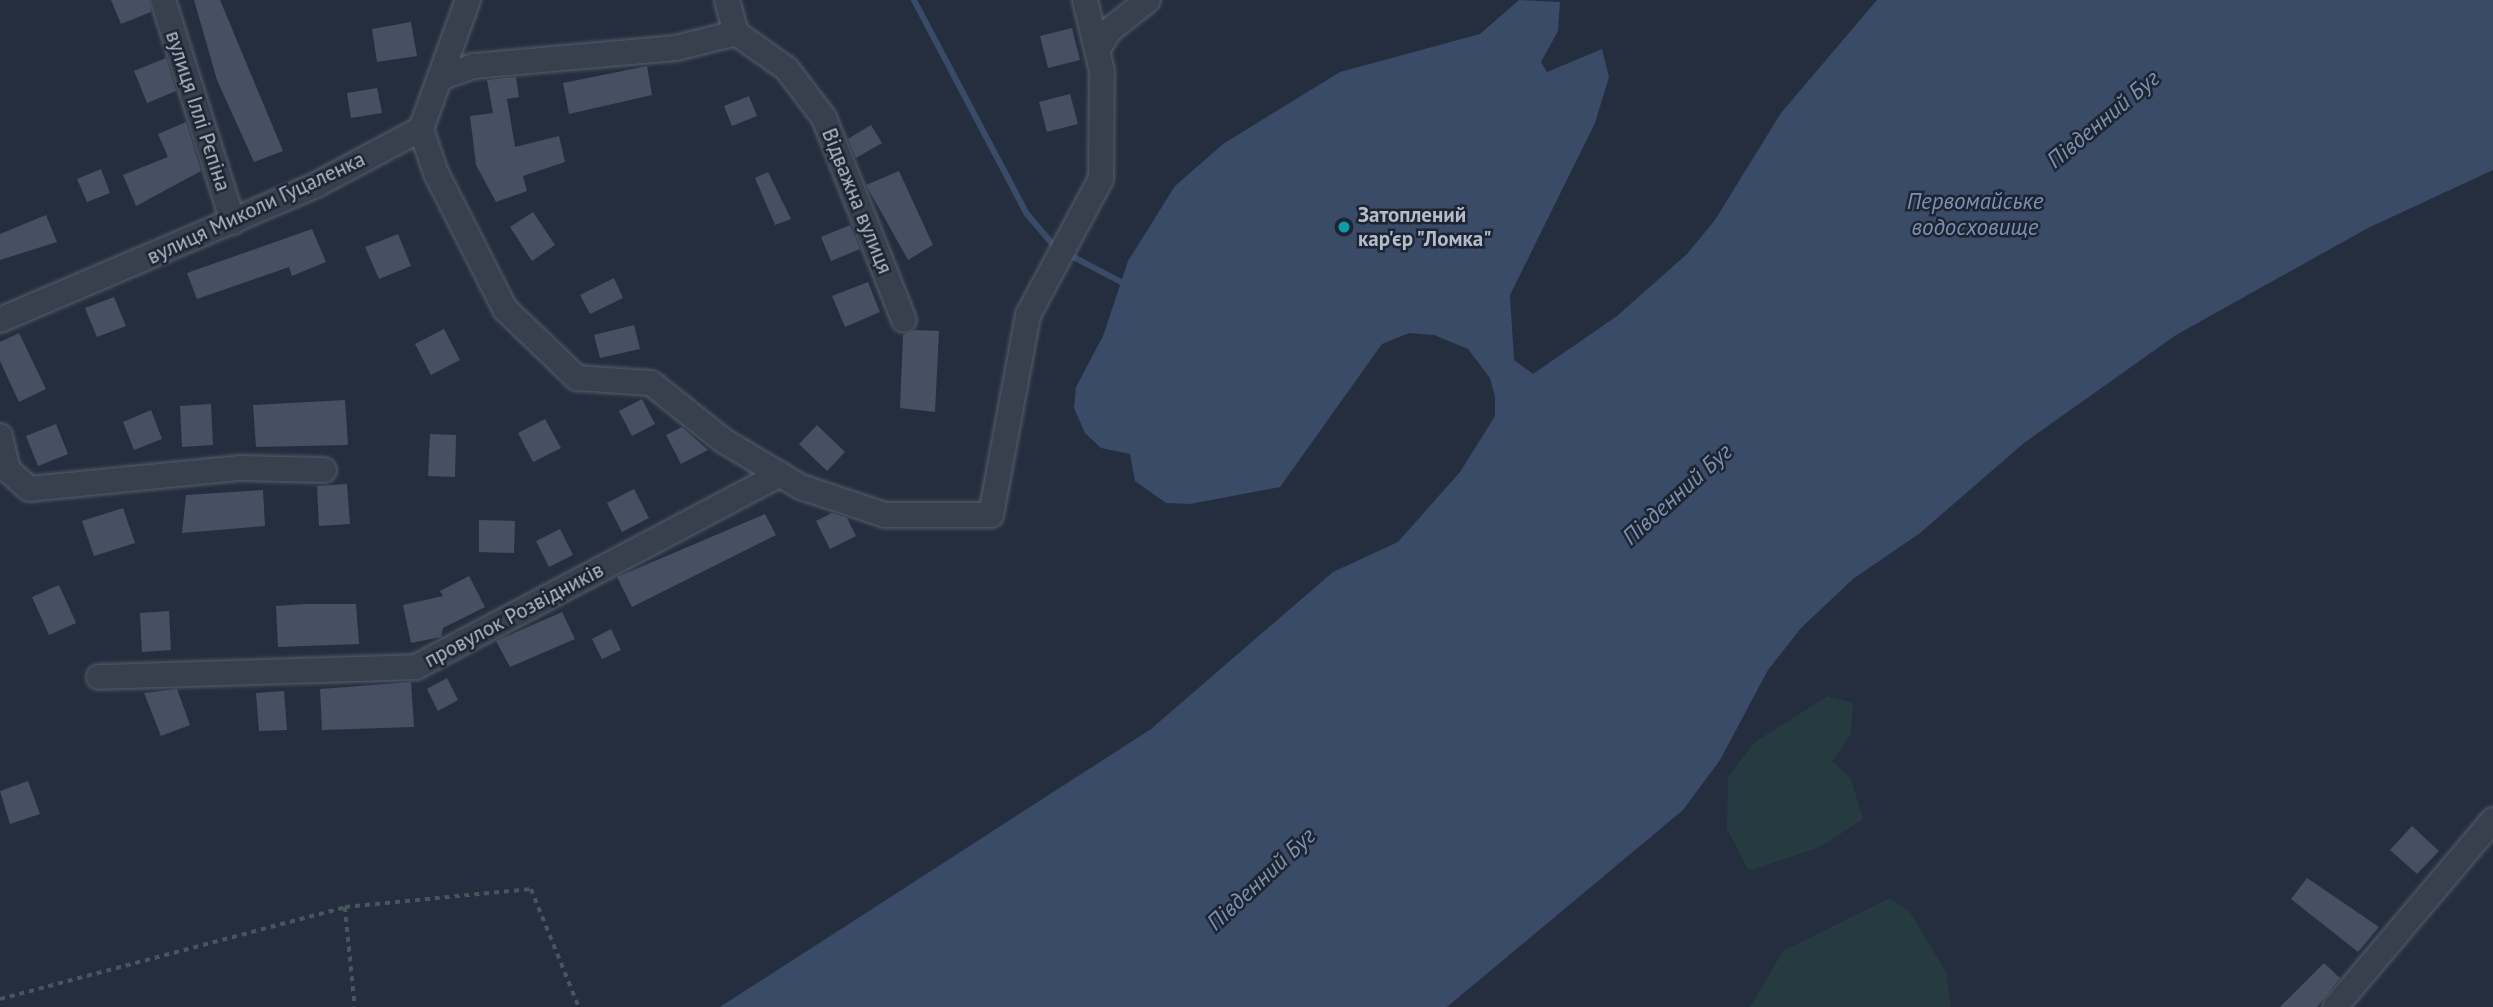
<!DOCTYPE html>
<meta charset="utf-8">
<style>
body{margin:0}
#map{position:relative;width:2493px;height:1007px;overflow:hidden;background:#242e3e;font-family:"PT Sans",sans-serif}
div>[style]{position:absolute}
.green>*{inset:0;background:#263b3f}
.water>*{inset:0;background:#394b67}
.stream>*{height:6px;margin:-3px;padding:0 3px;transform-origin:3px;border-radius:3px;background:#394b67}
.building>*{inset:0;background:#455062}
.path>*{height:3.5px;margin-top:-1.75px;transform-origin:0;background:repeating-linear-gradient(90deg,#44585c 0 5px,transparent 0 10px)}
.roads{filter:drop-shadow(0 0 2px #565e6c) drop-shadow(0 0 2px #565e6c)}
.minor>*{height:24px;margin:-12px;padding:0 12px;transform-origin:12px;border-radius:12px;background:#38404e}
.dots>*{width:19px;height:19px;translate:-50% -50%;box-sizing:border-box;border:4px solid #1d2533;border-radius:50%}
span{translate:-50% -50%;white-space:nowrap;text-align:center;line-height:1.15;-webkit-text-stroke:5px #1d2533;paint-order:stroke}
.street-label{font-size:21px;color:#b4bbc9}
.poi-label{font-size:21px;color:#b4bbc9;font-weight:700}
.left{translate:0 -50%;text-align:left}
.water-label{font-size:23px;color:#7c91b1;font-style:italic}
</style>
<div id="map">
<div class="green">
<i style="clip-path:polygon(1828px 696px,1853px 703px,1851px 734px,1832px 761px,1851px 779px,1863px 819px,1820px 847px,1749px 871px,1727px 829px,1728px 777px,1755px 742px)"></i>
<i style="clip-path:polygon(1890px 898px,1910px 912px,1946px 972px,1951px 1007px,1750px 1007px,1783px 951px)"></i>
</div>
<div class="water">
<i style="clip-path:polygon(1519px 0,1560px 2px,1558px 31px,1541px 62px,1547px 72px,1602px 49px,1609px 77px,1595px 123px,1510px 295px,1514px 360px,1533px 374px,1617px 316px,1687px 254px,1715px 220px,1781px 113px,1877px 0,2493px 0,2493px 170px,2368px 228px,2176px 335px,2024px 443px,1920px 533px,1853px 579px,1801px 628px,1768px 670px,1720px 760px,1683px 810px,1447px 1007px,720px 1007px,1151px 729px,1333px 572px,1398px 542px,1460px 472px,1495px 416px,1495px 397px,1490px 378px,1468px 349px,1434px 335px,1409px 333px,1382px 344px,1280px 487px,1190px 504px,1166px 503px,1135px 481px,1130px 454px,1101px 448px,1085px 433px,1074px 408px,1076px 387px,1103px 336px,1128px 261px,1175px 186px,1223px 144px,1340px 72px,1480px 34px)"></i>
</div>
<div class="stream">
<i style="left:914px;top:0;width:242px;rotate:62.2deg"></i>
<i style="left:1027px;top:214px;width:43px;rotate:49.7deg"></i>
<i style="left:1068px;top:254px;width:64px;rotate:27.8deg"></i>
</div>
<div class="building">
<i style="clip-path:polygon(111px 0,149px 0,151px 12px,121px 24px)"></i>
<i style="clip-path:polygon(194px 0,220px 0,283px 151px,254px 162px,217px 80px)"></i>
<i style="clip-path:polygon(411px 22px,417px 56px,377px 62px,372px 29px)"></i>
<i style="clip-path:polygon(1072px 28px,1080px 60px,1048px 68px,1040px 36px)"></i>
<i style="clip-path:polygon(166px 58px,176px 91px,147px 103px,134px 71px)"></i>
<i style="clip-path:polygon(647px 66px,652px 95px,569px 114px,563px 83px)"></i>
<i style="clip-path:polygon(516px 77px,519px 97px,507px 99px,515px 147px,559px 136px,565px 162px,523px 176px,527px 191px,496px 202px,476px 165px,470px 116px,493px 113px,487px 80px)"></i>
<i style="clip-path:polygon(377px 88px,382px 113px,351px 118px,347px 93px)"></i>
<i style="clip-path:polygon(1070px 94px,1078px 124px,1047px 132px,1039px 102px)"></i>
<i style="clip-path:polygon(749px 96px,757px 116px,732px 126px,724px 106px)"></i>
<i style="clip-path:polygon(186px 122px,201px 171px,136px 206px,123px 175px,168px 157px,158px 134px)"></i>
<i style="clip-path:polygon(871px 125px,882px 143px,856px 158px,848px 139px)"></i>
<i style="clip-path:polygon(101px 169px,110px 193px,87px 202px,77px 179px)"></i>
<i style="clip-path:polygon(899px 171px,933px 245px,908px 260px,866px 185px)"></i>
<i style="clip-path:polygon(768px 172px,791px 219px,775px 225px,755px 178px)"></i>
<i style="clip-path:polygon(533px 212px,555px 245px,532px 261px,510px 227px)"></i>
<i style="clip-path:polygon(46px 215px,57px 242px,0 260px,0 234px)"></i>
<i style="clip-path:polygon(850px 225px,860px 249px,831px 261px,821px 237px)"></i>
<i style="clip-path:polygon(312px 229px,326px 262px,292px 276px,289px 267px,197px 299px,187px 273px)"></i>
<i style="clip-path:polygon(398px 234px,411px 266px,379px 279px,365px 247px)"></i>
<i style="clip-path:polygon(614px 278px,623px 298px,590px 314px,580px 295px)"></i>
<i style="clip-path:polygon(868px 282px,880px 312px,845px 327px,832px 296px)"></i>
<i style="clip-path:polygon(114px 297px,126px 326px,97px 337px,85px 308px)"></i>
<i style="clip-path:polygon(634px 325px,640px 349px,600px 358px,594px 335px)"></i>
<i style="clip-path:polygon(444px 329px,460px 360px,431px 375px,415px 344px)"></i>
<i style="clip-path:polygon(915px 330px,939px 331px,935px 412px,900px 408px,903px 335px)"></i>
<i style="clip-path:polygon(19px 333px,46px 389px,19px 402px,0 361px,0 342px)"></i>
<i style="clip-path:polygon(642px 399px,655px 424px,632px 436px,619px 411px)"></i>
<i style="clip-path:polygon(345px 400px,348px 445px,256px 447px,253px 405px)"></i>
<i style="clip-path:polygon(211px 404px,213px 445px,182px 447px,180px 406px)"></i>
<i style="clip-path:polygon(151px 410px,162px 439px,134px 450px,123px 422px)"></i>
<i style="clip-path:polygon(545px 419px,561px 448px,533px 462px,518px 433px)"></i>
<i style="clip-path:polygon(56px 424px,68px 454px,38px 466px,26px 436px)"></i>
<i style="clip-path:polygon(817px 425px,845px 452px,827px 471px,799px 444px)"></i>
<i style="clip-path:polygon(682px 427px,708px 450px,681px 464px,666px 435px)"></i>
<i style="clip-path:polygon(430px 434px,456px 435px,455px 477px,428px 476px)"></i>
<i style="clip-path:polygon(347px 484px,350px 524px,319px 526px,317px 486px)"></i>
<i style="clip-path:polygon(634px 489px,649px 518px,622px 532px,607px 503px)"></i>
<i style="clip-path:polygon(263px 490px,265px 526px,182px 533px,186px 495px)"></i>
<i style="clip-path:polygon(123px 508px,135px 543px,94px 556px,82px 521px)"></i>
<i style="clip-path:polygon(832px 513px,847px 518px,856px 536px,830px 549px,816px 521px)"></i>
<i style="clip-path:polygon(765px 514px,776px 535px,632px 607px,617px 577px)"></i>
<i style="clip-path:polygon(479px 520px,515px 521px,514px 553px,479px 552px)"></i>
<i style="clip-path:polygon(560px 529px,573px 555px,549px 567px,536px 541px)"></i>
<i style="clip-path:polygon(469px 576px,485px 607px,443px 628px,441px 637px,411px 643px,403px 605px,443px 596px,440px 591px)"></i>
<i style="clip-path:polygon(59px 585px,76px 623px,49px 635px,32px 597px)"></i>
<i style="clip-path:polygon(306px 604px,356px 604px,359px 644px,278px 647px,276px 606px)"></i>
<i style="clip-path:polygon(169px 611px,171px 650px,142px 652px,140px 613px)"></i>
<i style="clip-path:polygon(562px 612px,575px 639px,510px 667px,496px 641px)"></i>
<i style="clip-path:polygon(611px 629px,621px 650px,602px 659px,592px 639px)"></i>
<i style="clip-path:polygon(447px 678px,458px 700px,438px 711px,427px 689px)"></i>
<i style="clip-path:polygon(411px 682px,414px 727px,322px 730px,320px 689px)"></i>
<i style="clip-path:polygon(177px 689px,190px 725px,161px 736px,144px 693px)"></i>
<i style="clip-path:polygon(284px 691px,287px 730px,259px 731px,256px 693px)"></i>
<i style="clip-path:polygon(28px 781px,40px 814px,10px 824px,0 791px)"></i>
<i style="clip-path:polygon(2412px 826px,2439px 851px,2417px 874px,2390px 850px)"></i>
<i style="clip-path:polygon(2307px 878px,2379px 927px,2358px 952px,2291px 899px)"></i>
<i style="clip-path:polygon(2324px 963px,2340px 978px,2317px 1007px,2280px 1007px)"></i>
</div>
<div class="path">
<i style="left:345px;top:907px;width:100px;rotate:84.3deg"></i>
<i style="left:0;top:999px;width:357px;rotate:-14.9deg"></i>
<i style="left:345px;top:907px;width:187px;rotate:-5.5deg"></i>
<i style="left:531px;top:889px;width:127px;rotate:67.9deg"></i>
</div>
<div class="roads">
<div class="minor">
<i style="left:163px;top:0;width:233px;rotate:72.5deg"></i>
<i style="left:727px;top:0;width:34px;rotate:75deg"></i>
<i style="left:1098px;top:49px;width:22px;rotate:-58deg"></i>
<i style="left:1110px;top:30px;width:48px;rotate:-38.3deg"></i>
<i style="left:443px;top:77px;width:33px;rotate:-20deg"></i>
<i style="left:474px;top:66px;width:203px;rotate:-5.1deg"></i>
<i style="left:676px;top:48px;width:62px;rotate:-14deg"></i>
<i style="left:736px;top:33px;width:62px;rotate:35.2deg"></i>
<i style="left:787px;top:69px;width:61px;rotate:52.9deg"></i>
<i style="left:824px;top:118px;width:217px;rotate:68.4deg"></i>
<i style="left:421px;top:129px;width:46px;rotate:71.2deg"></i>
<i style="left:436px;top:173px;width:153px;rotate:63.1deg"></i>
<i style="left:505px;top:309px;width:100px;rotate:43.8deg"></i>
<i style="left:577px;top:378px;width:74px;rotate:3.9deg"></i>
<i style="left:651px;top:383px;width:93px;rotate:38.5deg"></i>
<i style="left:724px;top:441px;width:90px;rotate:30.9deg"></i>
<i style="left:801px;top:487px;width:89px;rotate:18.4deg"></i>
<i style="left:885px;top:515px;width:106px"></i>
<i style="left:991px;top:515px;width:203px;rotate:-79.5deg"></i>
<i style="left:1028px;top:315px;width:154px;rotate:-61.8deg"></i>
<i style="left:1101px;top:179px;width:108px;rotate:-89.5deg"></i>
<i style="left:1102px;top:71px;width:73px;rotate:-103.5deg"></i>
<i style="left:0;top:320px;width:344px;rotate:-23.1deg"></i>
<i style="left:316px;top:185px;width:119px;rotate:-28.1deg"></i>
<i style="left:421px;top:129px;width:137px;rotate:-70deg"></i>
<i style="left:0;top:436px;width:35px;rotate:77deg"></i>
<i style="left:8px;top:470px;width:28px;rotate:42deg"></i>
<i style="left:29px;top:489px;width:213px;rotate:-5.7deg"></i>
<i style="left:241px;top:468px;width:83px;rotate:1.4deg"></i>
<i style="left:99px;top:677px;width:317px;rotate:-1.8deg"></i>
<i style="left:416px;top:667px;width:412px;rotate:-27.9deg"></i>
<i style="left:2335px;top:1007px;width:245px;rotate:-49.8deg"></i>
</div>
</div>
<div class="dots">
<i style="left:1344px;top:227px;background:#0f9aa8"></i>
</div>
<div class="street-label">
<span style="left:198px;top:111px;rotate:72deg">вулиця Іллі Рєпіна</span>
<span style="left:857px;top:201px;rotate:68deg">Відважна вулиця</span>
<span style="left:256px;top:208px;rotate:-25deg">вулиця Миколи Гуцаленка</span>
<span style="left:514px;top:615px;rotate:-28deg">провулок Розвідників</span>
</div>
<div class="poi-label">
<span class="left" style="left:1358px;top:227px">Затоплений<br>кар'єр "Ломка"</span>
</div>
<div class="water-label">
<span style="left:2103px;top:119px;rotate:-40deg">Південний Буг</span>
<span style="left:1975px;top:214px">Первомайське<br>водосховище</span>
<span style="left:1677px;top:494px;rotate:-42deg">Південний Буг</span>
<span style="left:1261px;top:879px;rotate:-43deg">Південний Буг</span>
</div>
</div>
